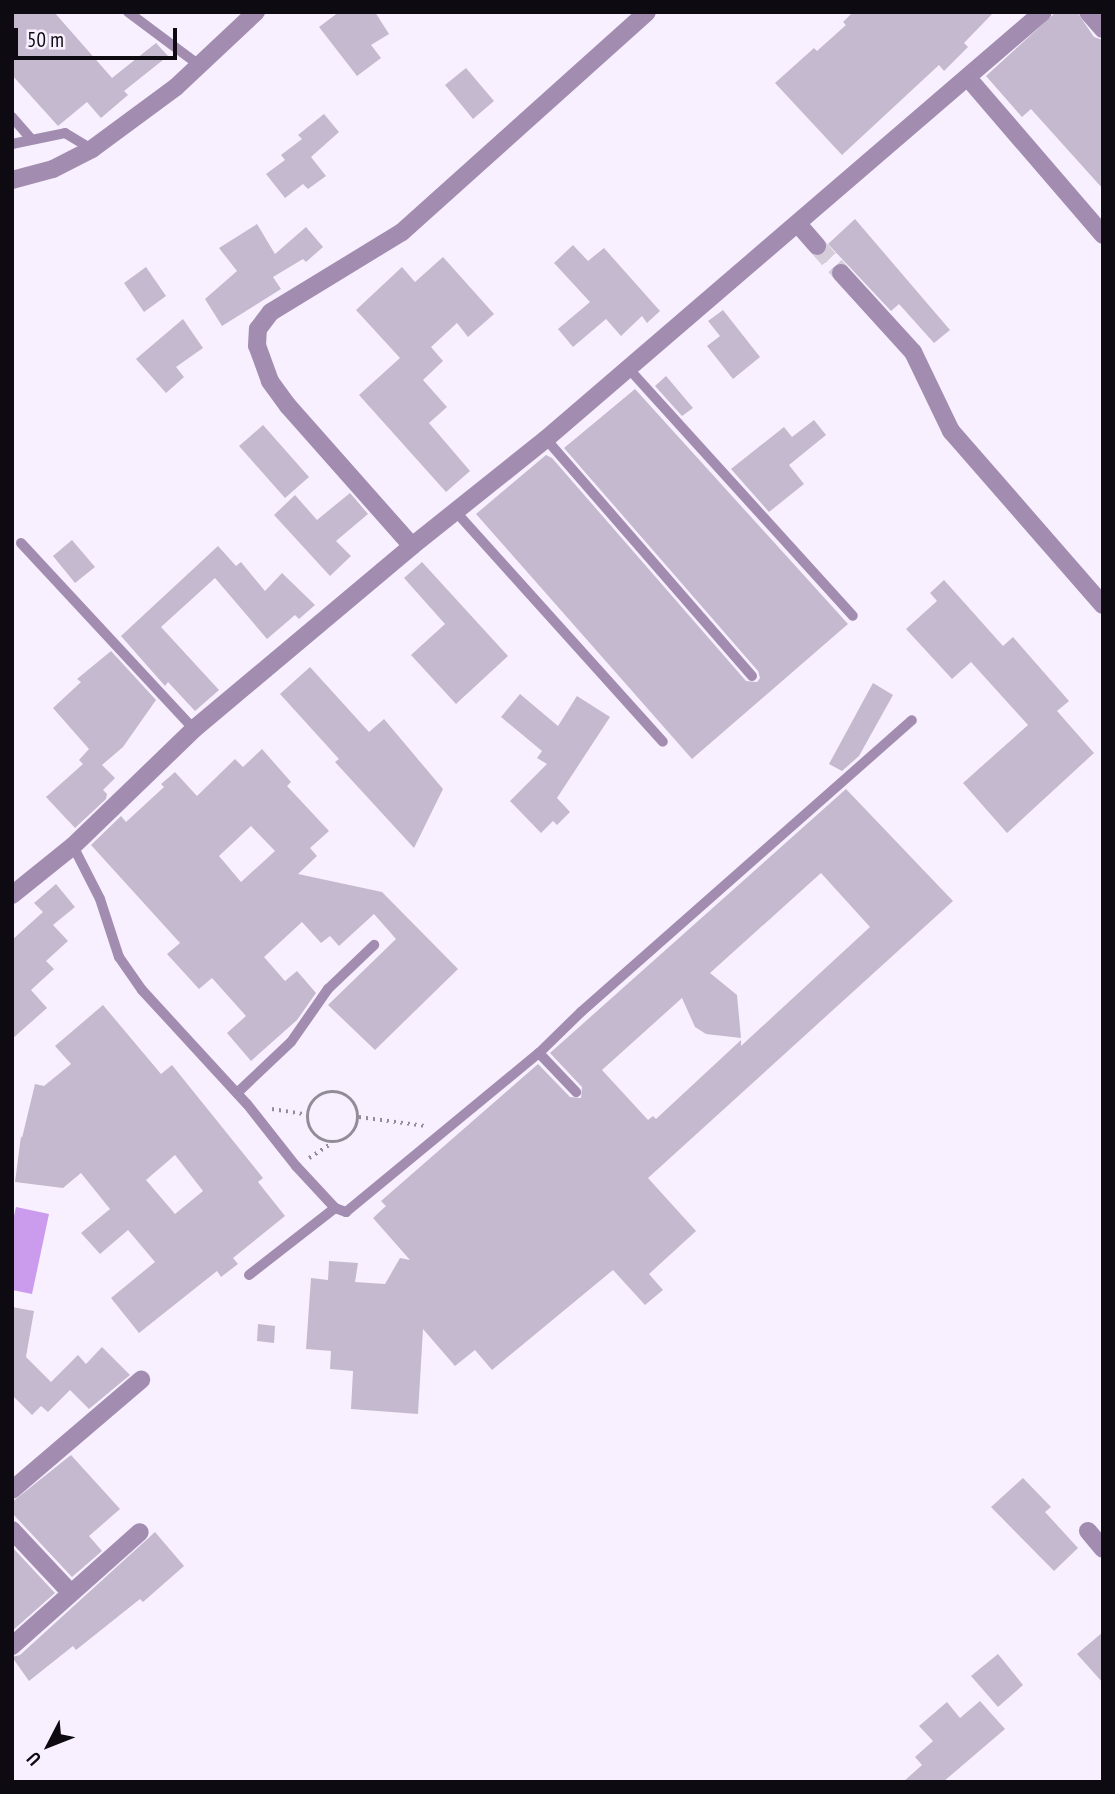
<!DOCTYPE html>
<style>
body{margin:0}
#map{position:relative;width:1115px;height:1794px;overflow:hidden;background:#f8f0fe;font-family:"PT Sans Narrow",sans-serif}
div>[style]{position:absolute}
.water>*{inset:0;background:#cb9bed}
.building>*{inset:0;background:#c5b9cf}
.street-tunnel>*{height:18px;margin-top:-9px;transform-origin:0;background:repeating-linear-gradient(90deg,#d5ceda 0 18px,transparent 0 27px)}
.path>*{height:3.5px;margin-top:-1.75px;transform-origin:0;background:repeating-linear-gradient(90deg,#928c97 0 2px,transparent 0 7px)}
.path>.ring{margin:-1.75px;padding:0;box-sizing:content-box;background:none;border:3.5px solid #928c97;border-radius:50%}
.lane>*{height:10px;margin:-5px;padding:0 5px;transform-origin:5px;border-radius:5px;background:#a28db1}
.street>*{height:18px;margin:-9px;padding:0 9px;transform-origin:9px;border-radius:9px;background:#a28db1}
span{translate:-50% -50%;white-space:nowrap;text-align:center;line-height:1.15;-webkit-text-stroke:5px #f8f0fe;paint-order:stroke}
.frame{position:absolute;inset:0;border:14px solid #0e0a11;pointer-events:none}
.north{position:absolute;left:14px;top:1710px;width:70px;height:70px;-webkit-text-stroke:5px #f8f0fe;paint-order:stroke;rotate:228deg;font-size:19px;font-weight:700;line-height:28px;text-align:center;color:#0e0a11}
.north::after{content:'';display:block;margin:auto;width:24px;height:32px;background:#0e0a11;clip-path:polygon(50% 0,100% 100%,50% 72%,0 100%)}
.scale{position:absolute;left:14px;top:28px;width:163px;height:32px;box-sizing:border-box;border:4px solid #0e0a11;border-top:0;padding-left:9px;font-size:21px;line-height:24px;white-space:nowrap;color:#0e0a11;-webkit-text-stroke:5px #f8f0fe;paint-order:stroke}
</style>
<div id="map">
<div class="water">
<i style="clip-path:polygon(16px 1207px,49px 1214px,32px 1294px,12px 1290px,12px 1225px)"></i>
</div>
<div class="building">
<i style="clip-path:polygon(12px 12px,54px 12px,112px 78px,156px 43px,168px 56px,124px 91px,128px 95px,101px 118px,87px 102px,58px 126px,12px 75px)"></i>
<i style="clip-path:polygon(339px 12px,375px 12px,389px 34px,371px 45px,381px 58px,357px 76px,319px 27px)"></i>
<i style="clip-path:polygon(853px 12px,994px 12px,964px 43px,968px 47px,944px 71px,939px 65px,842px 155px,775px 83px,814px 48px,817px 51px,846px 25px,843px 22px)"></i>
<i style="clip-path:polygon(1056px 12px,1077px 12px,1094px 37px,1103px 40px,1103px 189px,1031px 109px,1022px 117px,986px 76px)"></i>
<i style="clip-path:polygon(466px 68px,494px 101px,473px 119px,445px 85px)"></i>
<i style="clip-path:polygon(324px 114px,339px 132px,311px 157px,326px 176px,308px 189px,303px 184px,285px 198px,266px 174px,285px 160px,281px 155px,302px 139px,298px 135px)"></i>
<i style="clip-path:polygon(855px 219px,950px 330px,934px 343px,899px 304px,891px 311px,828px 244px)"></i>
<i style="clip-path:polygon(257px 224px,275px 254px,306px 227px,323px 247px,306px 262px,303px 259px,273px 277px,281px 289px,222px 326px,205px 299px,237px 271px,219px 248px)"></i>
<i style="clip-path:polygon(573px 245px,588px 261px,604px 248px,660px 311px,647px 323px,642px 316px,621px 336px,606px 319px,573px 347px,558px 329px,590px 302px,554px 263px)"></i>
<i style="clip-path:polygon(443px 257px,494px 314px,468px 337px,457px 323px,431px 347px,443px 361px,423px 380px,447px 407px,429px 423px,470px 471px,446px 492px,359px 395px,400px 358px,356px 310px,402px 267px,415px 282px)"></i>
<i style="clip-path:polygon(146px 267px,166px 296px,144px 312px,124px 283px)"></i>
<i style="clip-path:polygon(723px 310px,760px 357px,733px 379px,707px 346px,720px 336px,708px 321px)"></i>
<i style="clip-path:polygon(183px 319px,203px 348px,176px 367px,184px 377px,166px 393px,136px 359px)"></i>
<i style="clip-path:polygon(666px 376px,693px 408px,682px 416px,655px 386px)"></i>
<i style="clip-path:polygon(635px 389px,848px 624px,692px 759px,476px 514px,546px 455px,552px 458px,746px 681px,757px 682px,760px 678px,758px 671px,564px 448px)"></i>
<i style="clip-path:polygon(814px 420px,826px 435px,789px 465px,804px 484px,769px 512px,731px 469px,784px 427px,792px 437px)"></i>
<i style="clip-path:polygon(263px 425px,309px 477px,285px 498px,239px 446px)"></i>
<i style="clip-path:polygon(350px 493px,368px 514px,336px 541px,351px 556px,330px 576px,274px 515px,295px 495px,317px 520px)"></i>
<i style="clip-path:polygon(72px 540px,95px 567px,75px 583px,53px 556px)"></i>
<i style="clip-path:polygon(218px 546px,236px 566px,241px 562px,265px 591px,282px 573px,315px 605px,299px 619px,295px 615px,267px 639px,215px 578px,161px 627px,219px 690px,195px 711px,168px 682px,165px 686px,121px 636px)"></i>
<i style="clip-path:polygon(422px 562px,508px 656px,456px 704px,411px 655px,445px 624px,404px 578px)"></i>
<i style="clip-path:polygon(944px 580px,1003px 646px,1013px 637px,1069px 701px,1057px 711px,1094px 753px,1007px 833px,963px 783px,1028px 725px,971px 662px,952px 679px,906px 629px,937px 601px,930px 593px)"></i>
<i style="clip-path:polygon(111px 651px,156px 700px,123px 747px,102px 765px,115px 778px,103px 790px,107px 794px,106px 799px,75px 828px,46px 797px,83px 764px,79px 760px,89px 749px,53px 708px,81px 682px,77px 679px)"></i>
<i style="clip-path:polygon(310px 667px,369px 732px,384px 719px,443px 789px,414px 848px,335px 762px,339px 759px,280px 694px)"></i>
<i style="clip-path:polygon(873px 683px,893px 695px,859px 756px,842px 771px,829px 764px)"></i>
<i style="clip-path:polygon(520px 694px,558px 726px,577px 696px,610px 717px,557px 798px,570px 812px,557px 825px,553px 821px,541px 833px,510px 801px,547px 764px,537px 758px,542px 751px,501px 717px)"></i>
<i style="clip-path:polygon(evenodd,262px 749px,291px 782px,287px 786px,329px 831px,310px 848px,317px 856px,298px 874px,382px 892px,458px 969px,375px 1050px,328px 1005px,396px 939px,374px 914px,339px 946px,330px 936px,321px 943px,302px 922px,264px 957px,285px 981px,297px 971px,316px 993px,297px 1020px,251px 1061px,227px 1033px,246px 1016px,212px 978px,199px 989px,167px 954px,180px 943px,91px 845px,121px 816px,126px 822px,164px 787px,161px 784px,175px 772px,197px 796px,235px 759px,243px 767px,262px 749px,251px 826px,275px 851px,241px 882px,219px 856px,251px 826px)"></i>
<i style="clip-path:polygon(evenodd,846px 789px,953px 901px,648px 1178px,696px 1231px,649px 1274px,663px 1290px,645px 1305px,613px 1270px,492px 1370px,475px 1350px,455px 1366px,423px 1329px,418px 1414px,351px 1409px,353px 1371px,330px 1369px,331px 1351px,306px 1349px,311px 1278px,328px 1280px,329px 1261px,358px 1263px,355px 1282px,385px 1284px,400px 1258px,410px 1260px,373px 1218px,386px 1206px,381px 1201px,538px 1064px,570px 1097px,581px 1098px,582px 1087px,550px 1053px,846px 789px,821px 873px,870px 927px,741px 1046px,741px 1040px,656px 1119px,653px 1116px,648px 1120px,602px 1070px,682px 998px,695px 1027px,706px 1034px,741px 1038px,737px 995px,710px 973px,821px 873px)"></i>
<i style="clip-path:polygon(56px 884px,75px 907px,53px 925px,68px 941px,46px 961px,54px 969px,31px 990px,47px 1008px,12px 1039px,12px 940px,43px 912px,34px 903px)"></i>
<i style="clip-path:polygon(evenodd,103px 1005px,161px 1074px,172px 1065px,263px 1178px,258px 1182px,285px 1216px,233px 1258px,238px 1264px,221px 1277px,217px 1271px,139px 1333px,111px 1298px,155px 1262px,128px 1230px,100px 1254px,81px 1233px,110px 1209px,81px 1173px,63px 1188px,15px 1182px,21px 1136px,22px 1138px,35px 1084px,44px 1086px,71px 1064px,55px 1046px,103px 1005px,175px 1155px,203px 1191px,175px 1214px,146px 1180px,175px 1155px)"></i>
<i style="clip-path:polygon(12px 1307px,34px 1311px,26px 1357px,51px 1382px,78px 1355px,86px 1364px,102px 1347px,130px 1375px,89px 1409px,70px 1390px,48px 1412px,41px 1406px,32px 1415px,12px 1395px)"></i>
<i style="clip-path:polygon(258px 1324px,275px 1326px,274px 1343px,257px 1341px)"></i>
<i style="clip-path:polygon(71px 1455px,120px 1509px,89px 1536px,102px 1551px,72px 1577px,12px 1513px,12px 1502px)"></i>
<i style="clip-path:polygon(1023px 1478px,1051px 1507px,1045px 1512px,1078px 1548px,1054px 1571px,991px 1507px)"></i>
<i style="clip-path:polygon(155px 1532px,184px 1566px,143px 1602px,140px 1599px,76px 1650px,73px 1646px,29px 1681px,12px 1657px,20px 1655px)"></i>
<i style="clip-path:polygon(13px 1548px,55px 1593px,12px 1631px,12px 1549px)"></i>
<i style="clip-path:polygon(1103px 1632px,1103px 1683px,1077px 1654px)"></i>
<i style="clip-path:polygon(998px 1654px,1023px 1685px,998px 1707px,971px 1676px)"></i>
<i style="clip-path:polygon(980px 1701px,1005px 1729px,943px 1782px,903px 1782px,922px 1765px,915px 1757px,933px 1741px,919px 1726px,947px 1702px,960px 1718px)"></i>
</div>
<div class="street-tunnel">
<i style="left:817px;top:246px;width:36px;rotate:48deg"></i>
</div>
<div class="path">
<i class="ring" style="left:308px;top:1092px;width:46.5px;height:46.5px"></i>
<i style="left:272px;top:1109px;width:36px;rotate:9deg"></i>
<i style="left:359px;top:1117px;width:68px;rotate:7.7deg"></i>
<i style="left:309px;top:1158px;width:27px;rotate:-33deg"></i>
</div>
<div class="lane">
<i style="left:128px;top:12px;width:89px;rotate:36.7deg"></i>
<i style="left:12px;top:117px;width:29px;rotate:49deg"></i>
<i style="left:12px;top:144px;width:54px;rotate:-11.7deg"></i>
<i style="left:65px;top:133px;width:31px;rotate:31deg"></i>
<i style="left:629px;top:369px;width:333px;rotate:47.8deg"></i>
<i style="left:546px;top:439px;width:314px;rotate:49deg"></i>
<i style="left:456px;top:512px;width:309px;rotate:48deg"></i>
<i style="left:21px;top:543px;width:254px;rotate:47.1deg"></i>
<i style="left:73px;top:846px;width:59px;rotate:63deg"></i>
<i style="left:100px;top:899px;width:61px;rotate:71.9deg"></i>
<i style="left:119px;top:957px;width:40px;rotate:55.1deg"></i>
<i style="left:142px;top:990px;width:155px;rotate:47.4deg"></i>
<i style="left:247px;top:1104px;width:79px;rotate:51.7deg"></i>
<i style="left:296px;top:1166px;width:57px;rotate:47.1deg"></i>
<i style="left:335px;top:1208px;width:12px;rotate:20deg"></i>
<i style="left:346px;top:1212px;width:250px;rotate:-39.5deg"></i>
<i style="left:539px;top:1053px;width:59px;rotate:-44.3deg"></i>
<i style="left:581px;top:1012px;width:441px;rotate:-41.4deg"></i>
<i style="left:539px;top:1053px;width:54px;rotate:46.5deg"></i>
<i style="left:237px;top:1093px;width:74px;rotate:-43.4deg"></i>
<i style="left:291px;top:1042px;width:65px;rotate:-55.1deg"></i>
<i style="left:328px;top:989px;width:64px;rotate:-43.7deg"></i>
<i style="left:249px;top:1275px;width:109px;rotate:-37.9deg"></i>
</div>
<div class="street">
<i style="left:1088px;top:12px;width:23px;rotate:49deg"></i>
<i style="left:968px;top:78px;width:207px;rotate:49.3deg"></i>
<i style="left:12px;top:180px;width:42px;rotate:-15deg"></i>
<i style="left:53px;top:169px;width:44px;rotate:-27.1deg"></i>
<i style="left:92px;top:149px;width:104px;rotate:-36.4deg"></i>
<i style="left:176px;top:87px;width:110px;rotate:-43.2deg"></i>
<i style="left:798px;top:224px;width:29px;rotate:49deg"></i>
<i style="left:841px;top:273px;width:107px;rotate:47.7deg"></i>
<i style="left:913px;top:352px;width:88px;rotate:64.3deg"></i>
<i style="left:951px;top:431px;width:231px;rotate:48.9deg"></i>
<i style="left:412px;top:546px;width:187px;rotate:-131.5deg"></i>
<i style="left:288px;top:406px;width:31px;rotate:-126deg"></i>
<i style="left:270px;top:381px;width:37px;rotate:-110deg"></i>
<i style="left:257px;top:346px;width:17px;rotate:-87deg"></i>
<i style="left:258px;top:329px;width:21px;rotate:-53deg"></i>
<i style="left:271px;top:312px;width:153px;rotate:-31.4deg"></i>
<i style="left:402px;top:232px;width:329px;rotate:-41.9deg"></i>
<i style="left:12px;top:895px;width:78px;rotate:-38.8deg"></i>
<i style="left:73px;top:846px;width:168px;rotate:-44deg"></i>
<i style="left:194px;top:729px;width:285px;rotate:-40deg"></i>
<i style="left:412px;top:546px;width:171px;rotate:-38.6deg"></i>
<i style="left:546px;top:439px;width:655px;rotate:-40.67deg"></i>
<i style="left:12px;top:1490px;width:170px;rotate:-40.5deg"></i>
<i style="left:12px;top:1530px;width:85px;rotate:46.9deg"></i>
<i style="left:1088px;top:1531px;width:23px;rotate:50deg"></i>
<i style="left:12px;top:1646px;width:171px;rotate:-41.7deg"></i>
</div>
<div class="frame"></div>
<div class="north">U</div>
<div class="scale">50 m</div>
</div>
